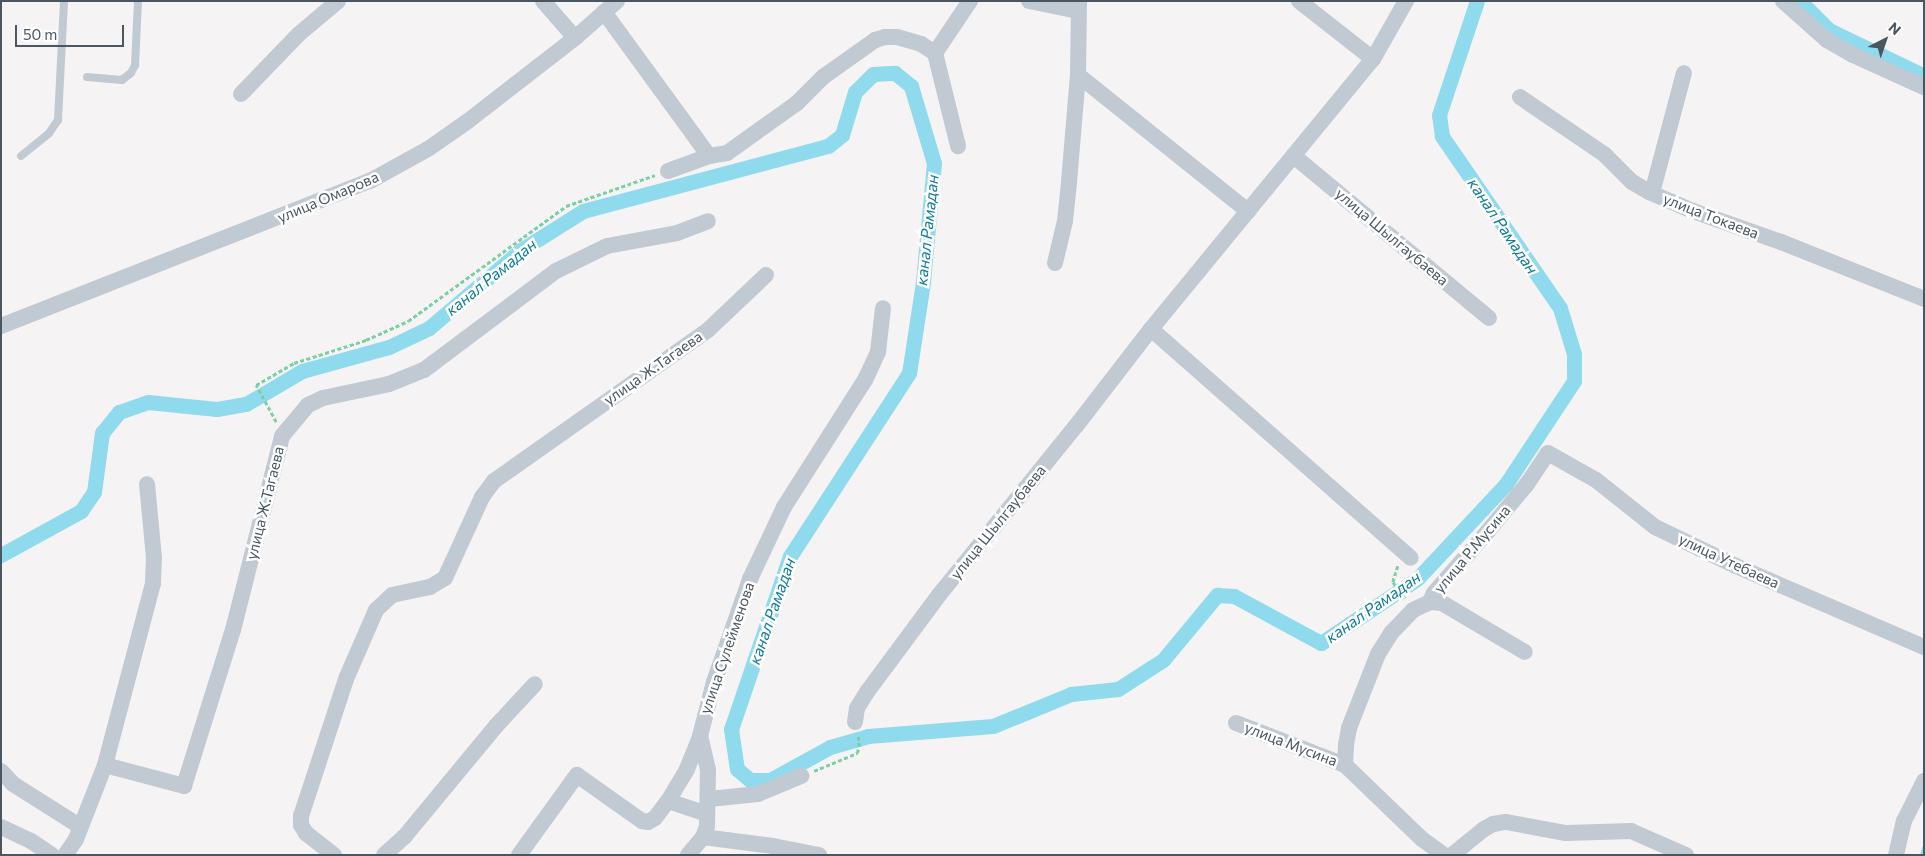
<!DOCTYPE html>
<meta charset="utf-8">
<style>
body{margin:0}
#map{position:relative;width:1925px;height:856px;overflow:hidden;background:#f5f3f3;font-family:Commissioner,sans-serif}
div>[style]{position:absolute}
.stream>*{height:4.5px;margin:-2.25px;padding:0 2.25px;transform-origin:2.25px;border-radius:2.25px;background:#90daee}
.canal>*{height:15px;margin:-7.5px;padding:0 7.5px;transform-origin:7.5px;border-radius:7.5px;background:#90daee}
.path>*{height:2.5px;margin-top:-1.25px;transform-origin:0;background:repeating-linear-gradient(90deg,#7ad0a6 0 4px,transparent 0 6.5px)}
.lane>*{height:8px;margin:-4px;padding:0 4px;transform-origin:4px;border-radius:4px;background:#c1cad2}
.street>*{height:16px;margin:-8px;padding:0 8px;transform-origin:8px;border-radius:8px;background:#c1cad2}
span{translate:-50% -50%;white-space:nowrap;text-align:center;line-height:1.15;-webkit-text-stroke:5px #fff;paint-order:stroke}
.street-label{font-size:15px;color:#4a5661}
.water-label{font-size:16px;color:#0c7c9b;font-style:italic}
.frame{position:absolute;inset:0;border:2px solid #4a5661;pointer-events:none}
.north{position:absolute;left:1860px;top:15px;width:50px;height:50px;-webkit-text-stroke:4px #fff;paint-order:stroke;rotate:41deg;font-size:14px;font-weight:700;line-height:20px;text-align:center;color:#4a5661}
.north::after{content:'';display:block;margin:auto;width:18px;height:22px;background:#4a5661;clip-path:polygon(50% 0,100% 100%,50% 72%,0 100%)}
.scale{position:absolute;left:15px;top:25px;width:109px;height:22px;box-sizing:border-box;border:2px solid #4a5661;border-top:0;padding-left:6px;font-size:15px;line-height:18px;white-space:nowrap;color:#4a5661;-webkit-text-stroke:4px #fff;paint-order:stroke}
</style>
<div id="map">
<div class="stream">
<i style="left:1922px;top:855px;width:7px;rotate:-74deg"></i>
</div>
<div class="canal">
<i style="left:1800px;top:1px;width:41px;rotate:45deg"></i>
<i style="left:1829px;top:30px;width:106px;rotate:25.8deg"></i>
<i style="left:1px;top:555px;width:91px;rotate:-28.8deg"></i>
<i style="left:81px;top:511px;width:23px;rotate:-56deg"></i>
<i style="left:94px;top:492px;width:60px;rotate:-82.3deg"></i>
<i style="left:102px;top:433px;width:27px;rotate:-51deg"></i>
<i style="left:119px;top:412px;width:31px;rotate:-19deg"></i>
<i style="left:148px;top:402px;width:69px;rotate:5.8deg"></i>
<i style="left:217px;top:409px;width:29px;rotate:-10deg"></i>
<i style="left:246px;top:404px;width:65px;rotate:-30.5deg"></i>
<i style="left:302px;top:371px;width:90px;rotate:-15.4deg"></i>
<i style="left:389px;top:347px;width:44px;rotate:-25.4deg"></i>
<i style="left:429px;top:328px;width:121px;rotate:-40.3deg"></i>
<i style="left:521px;top:250px;width:73px;rotate:-32.2deg"></i>
<i style="left:583px;top:211px;width:253px;rotate:-14.9deg"></i>
<i style="left:828px;top:146px;width:18px;rotate:-38deg"></i>
<i style="left:842px;top:135px;width:45px;rotate:-73.2deg"></i>
<i style="left:855px;top:92px;width:25px;rotate:-45deg"></i>
<i style="left:873px;top:74px;width:22px;rotate:-3deg"></i>
<i style="left:895px;top:73px;width:21px;rotate:39deg"></i>
<i style="left:911px;top:86px;width:80px;rotate:73.4deg"></i>
<i style="left:934px;top:163px;width:120px;rotate:95.3deg"></i>
<i style="left:923px;top:282px;width:92px;rotate:98.7deg"></i>
<i style="left:909px;top:373px;width:218px;rotate:123deg"></i>
<i style="left:790px;top:556px;width:183px;rotate:108.8deg"></i>
<i style="left:731px;top:729px;width:40px;rotate:81.5deg"></i>
<i style="left:737px;top:769px;width:17px;rotate:40deg"></i>
<i style="left:750px;top:780px;width:20px"></i>
<i style="left:770px;top:780px;width:68px;rotate:-28.8deg"></i>
<i style="left:830px;top:747px;width:40px;rotate:-16deg"></i>
<i style="left:868px;top:736px;width:125px;rotate:-4.6deg"></i>
<i style="left:993px;top:726px;width:84px;rotate:-22.3deg"></i>
<i style="left:1071px;top:694px;width:47px;rotate:-6.1deg"></i>
<i style="left:1118px;top:689px;width:54px;rotate:-32.8deg"></i>
<i style="left:1163px;top:660px;width:85px;rotate:-50.3deg"></i>
<i style="left:1217px;top:595px;width:17px;rotate:3deg"></i>
<i style="left:1234px;top:596px;width:99px;rotate:28.4deg"></i>
<i style="left:1321px;top:643px;width:117px;rotate:-33.8deg"></i>
<i style="left:1418px;top:578px;width:129px;rotate:-46.9deg"></i>
<i style="left:1506px;top:484px;width:123px;rotate:-56.6deg"></i>
<i style="left:1574px;top:381px;width:27px;rotate:-90deg"></i>
<i style="left:1574px;top:354px;width:48px;rotate:-106.9deg"></i>
<i style="left:1560px;top:308px;width:209px;rotate:-124.5deg"></i>
<i style="left:1442px;top:136px;width:21px;rotate:-98deg"></i>
<i style="left:1439px;top:115px;width:120px;rotate:-71.6deg"></i>
</div>
<div class="path">
<i style="left:276px;top:422px;width:42px;rotate:-118.4deg"></i>
<i style="left:256px;top:385px;width:44px;rotate:-30.1deg"></i>
<i style="left:294px;top:363px;width:76px;rotate:-17.7deg"></i>
<i style="left:366px;top:340px;width:46px;rotate:-24.3deg"></i>
<i style="left:408px;top:321px;width:195px;rotate:-36deg"></i>
<i style="left:566px;top:206px;width:94px;rotate:-19.2deg"></i>
<i style="left:1398px;top:566px;width:17px;rotate:107deg"></i>
<i style="left:1393px;top:582px;width:20px;rotate:53deg"></i>
<i style="left:814px;top:771px;width:47px;rotate:-22.7deg"></i>
<i style="left:857px;top:753px;width:6px;rotate:-72deg"></i>
<i style="left:859px;top:747px;width:12px;rotate:-95deg"></i>
</div>
<div class="lane">
<i style="left:87px;top:77px;width:35px;rotate:5deg"></i>
<i style="left:122px;top:80px;width:11px;rotate:-38deg"></i>
<i style="left:131px;top:73px;width:9px;rotate:-63deg"></i>
<i style="left:135px;top:65px;width:64px;rotate:-87.3deg"></i>
<i style="left:21px;top:156px;width:36px;rotate:-39deg"></i>
<i style="left:49px;top:133px;width:16px;rotate:-55deg"></i>
<i style="left:58px;top:120px;width:119px;rotate:-87.1deg"></i>
</div>
<div class="street">
<i style="left:543px;top:1px;width:49px;rotate:49.1deg"></i>
<i style="left:1029px;top:1px;width:50px;rotate:11.5deg"></i>
<i style="left:1299px;top:1px;width:94px;rotate:38.1deg"></i>
<i style="left:1783px;top:1px;width:59px;rotate:41.6deg"></i>
<i style="left:1827px;top:40px;width:30px;rotate:30deg"></i>
<i style="left:1853px;top:55px;width:78px;rotate:24.3deg"></i>
<i style="left:604px;top:12px;width:178px;rotate:53.9deg"></i>
<i style="left:935px;top:53px;width:63px;rotate:-56.1deg"></i>
<i style="left:1078px;top:75px;width:218px;rotate:38.7deg"></i>
<i style="left:241px;top:94px;width:83px;rotate:-46deg"></i>
<i style="left:299px;top:34px;width:51px;rotate:-40.2deg"></i>
<i style="left:1520px;top:97px;width:102px;rotate:34.2deg"></i>
<i style="left:1604px;top:154px;width:40px;rotate:45deg"></i>
<i style="left:1632px;top:182px;width:20px;rotate:30deg"></i>
<i style="left:1649px;top:192px;width:48px;rotate:23.4deg"></i>
<i style="left:1693px;top:211px;width:93px;rotate:19.4deg"></i>
<i style="left:1781px;top:242px;width:154px;rotate:21.7deg"></i>
<i style="left:1295px;top:157px;width:252px;rotate:39.7deg"></i>
<i style="left:668px;top:171px;width:44px;rotate:-20.1deg"></i>
<i style="left:709px;top:156px;width:18px;rotate:-9deg"></i>
<i style="left:727px;top:153px;width:86px;rotate:-35.5deg"></i>
<i style="left:797px;top:103px;width:37px;rotate:-45deg"></i>
<i style="left:823px;top:77px;width:64px;rotate:-35.4deg"></i>
<i style="left:875px;top:40px;width:10px;rotate:-17deg"></i>
<i style="left:885px;top:37px;width:12px"></i>
<i style="left:897px;top:37px;width:25px;rotate:16deg"></i>
<i style="left:921px;top:44px;width:17px;rotate:33deg"></i>
<i style="left:935px;top:53px;width:96px;rotate:76.1deg"></i>
<i style="left:1652px;top:193px;width:124px;rotate:-75.1deg"></i>
<i style="left:1055px;top:263px;width:43px;rotate:-76.6deg"></i>
<i style="left:1065px;top:221px;width:39px;rotate:-84deg"></i>
<i style="left:1069px;top:182px;width:107px;rotate:-85.2deg"></i>
<i style="left:1078px;top:75px;width:74px;rotate:-89.2deg"></i>
<i style="left:1px;top:326px;width:396px;rotate:-21.5deg"></i>
<i style="left:370px;top:181px;width:66px;rotate:-28.9deg"></i>
<i style="left:428px;top:149px;width:49px;rotate:-35deg"></i>
<i style="left:468px;top:121px;width:135px;rotate:-37.8deg"></i>
<i style="left:575px;top:38px;width:56px;rotate:-41.4deg"></i>
<i style="left:1151px;top:329px;width:346px;rotate:41.4deg"></i>
<i style="left:1430px;top:602px;width:10px;rotate:-66deg"></i>
<i style="left:1434px;top:593px;width:82px;rotate:-48.9deg"></i>
<i style="left:1488px;top:531px;width:61px;rotate:-50.3deg"></i>
<i style="left:1527px;top:484px;width:37px;rotate:-56deg"></i>
<i style="left:1548px;top:453px;width:55px;rotate:29.4deg"></i>
<i style="left:1596px;top:480px;width:75px;rotate:38.5deg"></i>
<i style="left:1655px;top:527px;width:90px;rotate:25.7deg"></i>
<i style="left:1736px;top:566px;width:205px;rotate:23.3deg"></i>
<i style="left:855px;top:722px;width:14px;rotate:-82deg"></i>
<i style="left:857px;top:708px;width:19px;rotate:-58deg"></i>
<i style="left:867px;top:692px;width:121px;rotate:-53.4deg"></i>
<i style="left:939px;top:595px;width:218px;rotate:-51deg"></i>
<i style="left:1076px;top:426px;width:123px;rotate:-52.3deg"></i>
<i style="left:1151px;top:329px;width:350px;rotate:-50.6deg"></i>
<i style="left:1373px;top:59px;width:67px;rotate:-60.4deg"></i>
<i style="left:1236px;top:723px;width:117px;rotate:21.1deg"></i>
<i style="left:1345px;top:765px;width:107px;rotate:43.9deg"></i>
<i style="left:1422px;top:839px;width:27px;rotate:36deg"></i>
<i style="left:105px;top:765px;width:82px;rotate:14.9deg"></i>
<i style="left:184px;top:786px;width:164px;rotate:-72.6deg"></i>
<i style="left:233px;top:630px;width:200px;rotate:-75.8deg"></i>
<i style="left:282px;top:436px;width:40px;rotate:-50deg"></i>
<i style="left:308px;top:405px;width:17px;rotate:-25deg"></i>
<i style="left:323px;top:398px;width:67px;rotate:-12deg"></i>
<i style="left:389px;top:384px;width:38px;rotate:-22deg"></i>
<i style="left:424px;top:370px;width:165px;rotate:-36.9deg"></i>
<i style="left:556px;top:271px;width:57px;rotate:-26.1deg"></i>
<i style="left:607px;top:246px;width:71px;rotate:-10.5deg"></i>
<i style="left:677px;top:233px;width:33px;rotate:-21deg"></i>
<i style="left:1345px;top:765px;width:20px;rotate:-87deg"></i>
<i style="left:1346px;top:745px;width:17px;rotate:-80deg"></i>
<i style="left:1349px;top:728px;width:79px;rotate:-68.6deg"></i>
<i style="left:1378px;top:654px;width:26px;rotate:-58deg"></i>
<i style="left:1392px;top:632px;width:30px;rotate:-46deg"></i>
<i style="left:1413px;top:610px;width:19px;rotate:-25deg"></i>
<i style="left:1430px;top:602px;width:12px;rotate:5deg"></i>
<i style="left:1442px;top:603px;width:96px;rotate:30.6deg"></i>
<i style="left:1px;top:771px;width:18px;rotate:47deg"></i>
<i style="left:13px;top:784px;width:80px;rotate:32.3deg"></i>
<i style="left:709px;top:799px;width:49px;rotate:-5.8deg"></i>
<i style="left:758px;top:794px;width:47px;rotate:-22.7deg"></i>
<i style="left:668px;top:801px;width:41px;rotate:18.4deg"></i>
<i style="left:1px;top:827px;width:33px;rotate:25deg"></i>
<i style="left:31px;top:841px;width:25px;rotate:34deg"></i>
<i style="left:703px;top:837px;width:71px;rotate:7.3deg"></i>
<i style="left:773px;top:846px;width:47px;rotate:11.1deg"></i>
<i style="left:65px;top:855px;width:19px;rotate:-55deg"></i>
<i style="left:76px;top:839px;width:79px;rotate:-68.6deg"></i>
<i style="left:105px;top:765px;width:188px;rotate:-75.2deg"></i>
<i style="left:153px;top:583px;width:25px;rotate:-88deg"></i>
<i style="left:154px;top:558px;width:74px;rotate:-95.4deg"></i>
<i style="left:334px;top:855px;width:36px;rotate:-142deg"></i>
<i style="left:306px;top:833px;width:9px;rotate:-122deg"></i>
<i style="left:301px;top:825px;width:9px;rotate:-90deg"></i>
<i style="left:301px;top:816px;width:144px;rotate:-71.8deg"></i>
<i style="left:346px;top:679px;width:75px;rotate:-66.5deg"></i>
<i style="left:376px;top:610px;width:22px;rotate:-43deg"></i>
<i style="left:392px;top:595px;width:39px;rotate:-12deg"></i>
<i style="left:430px;top:587px;width:17px;rotate:-31deg"></i>
<i style="left:445px;top:578px;width:89px;rotate:-65.4deg"></i>
<i style="left:482px;top:497px;width:20px;rotate:-53deg"></i>
<i style="left:494px;top:481px;width:262px;rotate:-35.2deg"></i>
<i style="left:708px;top:330px;width:80px;rotate:-43.5deg"></i>
<i style="left:384px;top:855px;width:28px;rotate:-42deg"></i>
<i style="left:405px;top:836px;width:143px;rotate:-50.4deg"></i>
<i style="left:496px;top:726px;width:57px;rotate:-47.1deg"></i>
<i style="left:519px;top:855px;width:99px;rotate:-54.1deg"></i>
<i style="left:577px;top:775px;width:80px;rotate:35.3deg"></i>
<i style="left:642px;top:821px;width:6px;rotate:9deg"></i>
<i style="left:648px;top:822px;width:8px;rotate:-30deg"></i>
<i style="left:655px;top:818px;width:21px;rotate:-53deg"></i>
<i style="left:668px;top:801px;width:37px;rotate:-59deg"></i>
<i style="left:687px;top:769px;width:35px;rotate:-68deg"></i>
<i style="left:700px;top:736px;width:56px;rotate:-75.5deg"></i>
<i style="left:714px;top:682px;width:109px;rotate:-70.7deg"></i>
<i style="left:750px;top:579px;width:80px;rotate:-64.7deg"></i>
<i style="left:784px;top:507px;width:151px;rotate:-57.5deg"></i>
<i style="left:865px;top:380px;width:31px;rotate:-65deg"></i>
<i style="left:878px;top:352px;width:44px;rotate:-83.5deg"></i>
<i style="left:688px;top:855px;width:23px;rotate:-50deg"></i>
<i style="left:703px;top:837px;width:12px;rotate:-70deg"></i>
<i style="left:707px;top:826px;width:56px;rotate:-89deg"></i>
<i style="left:708px;top:770px;width:35px;rotate:-103deg"></i>
<i style="left:1452px;top:855px;width:41px;rotate:-39.1deg"></i>
<i style="left:1484px;top:829px;width:10px;rotate:-29deg"></i>
<i style="left:1493px;top:824px;width:13px;rotate:-9deg"></i>
<i style="left:1506px;top:822px;width:61px;rotate:10.4deg"></i>
<i style="left:1566px;top:833px;width:65px;rotate:-1.8deg"></i>
<i style="left:1631px;top:831px;width:60px;rotate:23.6deg"></i>
<i style="left:1896px;top:855px;width:35px;rotate:-77deg"></i>
<i style="left:1904px;top:821px;width:45px;rotate:-63.4deg"></i>
</div>
<div class="street-label">
<span style="left:328px;top:197px;rotate:-23deg">улица Омарова</span>
<span style="left:1711px;top:216px;rotate:21deg">улица Токаева</span>
<span style="left:1392px;top:237px;rotate:40deg">улица Шылгаубаева</span>
<span style="left:653px;top:368px;rotate:-35deg">улица Ж.Тагаева</span>
<span style="left:265px;top:503px;rotate:-76deg">улица Ж.Тагаева</span>
<span style="left:998px;top:522px;rotate:-51deg">улица Шылгаубаева</span>
<span style="left:1472px;top:549px;rotate:-50deg">улица Р.Мусина</span>
<span style="left:1729px;top:561px;rotate:25deg">улица Утебаева</span>
<span style="left:727px;top:648px;rotate:-71deg">улица Сулейменова</span>
<span style="left:1291px;top:744px;rotate:21deg">улица Мусина</span>
</div>
<div class="water-label">
<span style="left:1503px;top:226px;rotate:56deg">канал Рамадан</span>
<span style="left:927px;top:230px;rotate:-84deg">канал Рамадан</span>
<span style="left:491px;top:277px;rotate:-39deg">канал Рамадан</span>
<span style="left:1373px;top:607px;rotate:-35deg">канал Рамадан</span>
<span style="left:772px;top:611px;rotate:-71deg">канал Рамадан</span>
</div>
<div class="frame"></div>
<div class="north">N</div>
<div class="scale">50 m</div>
</div>
